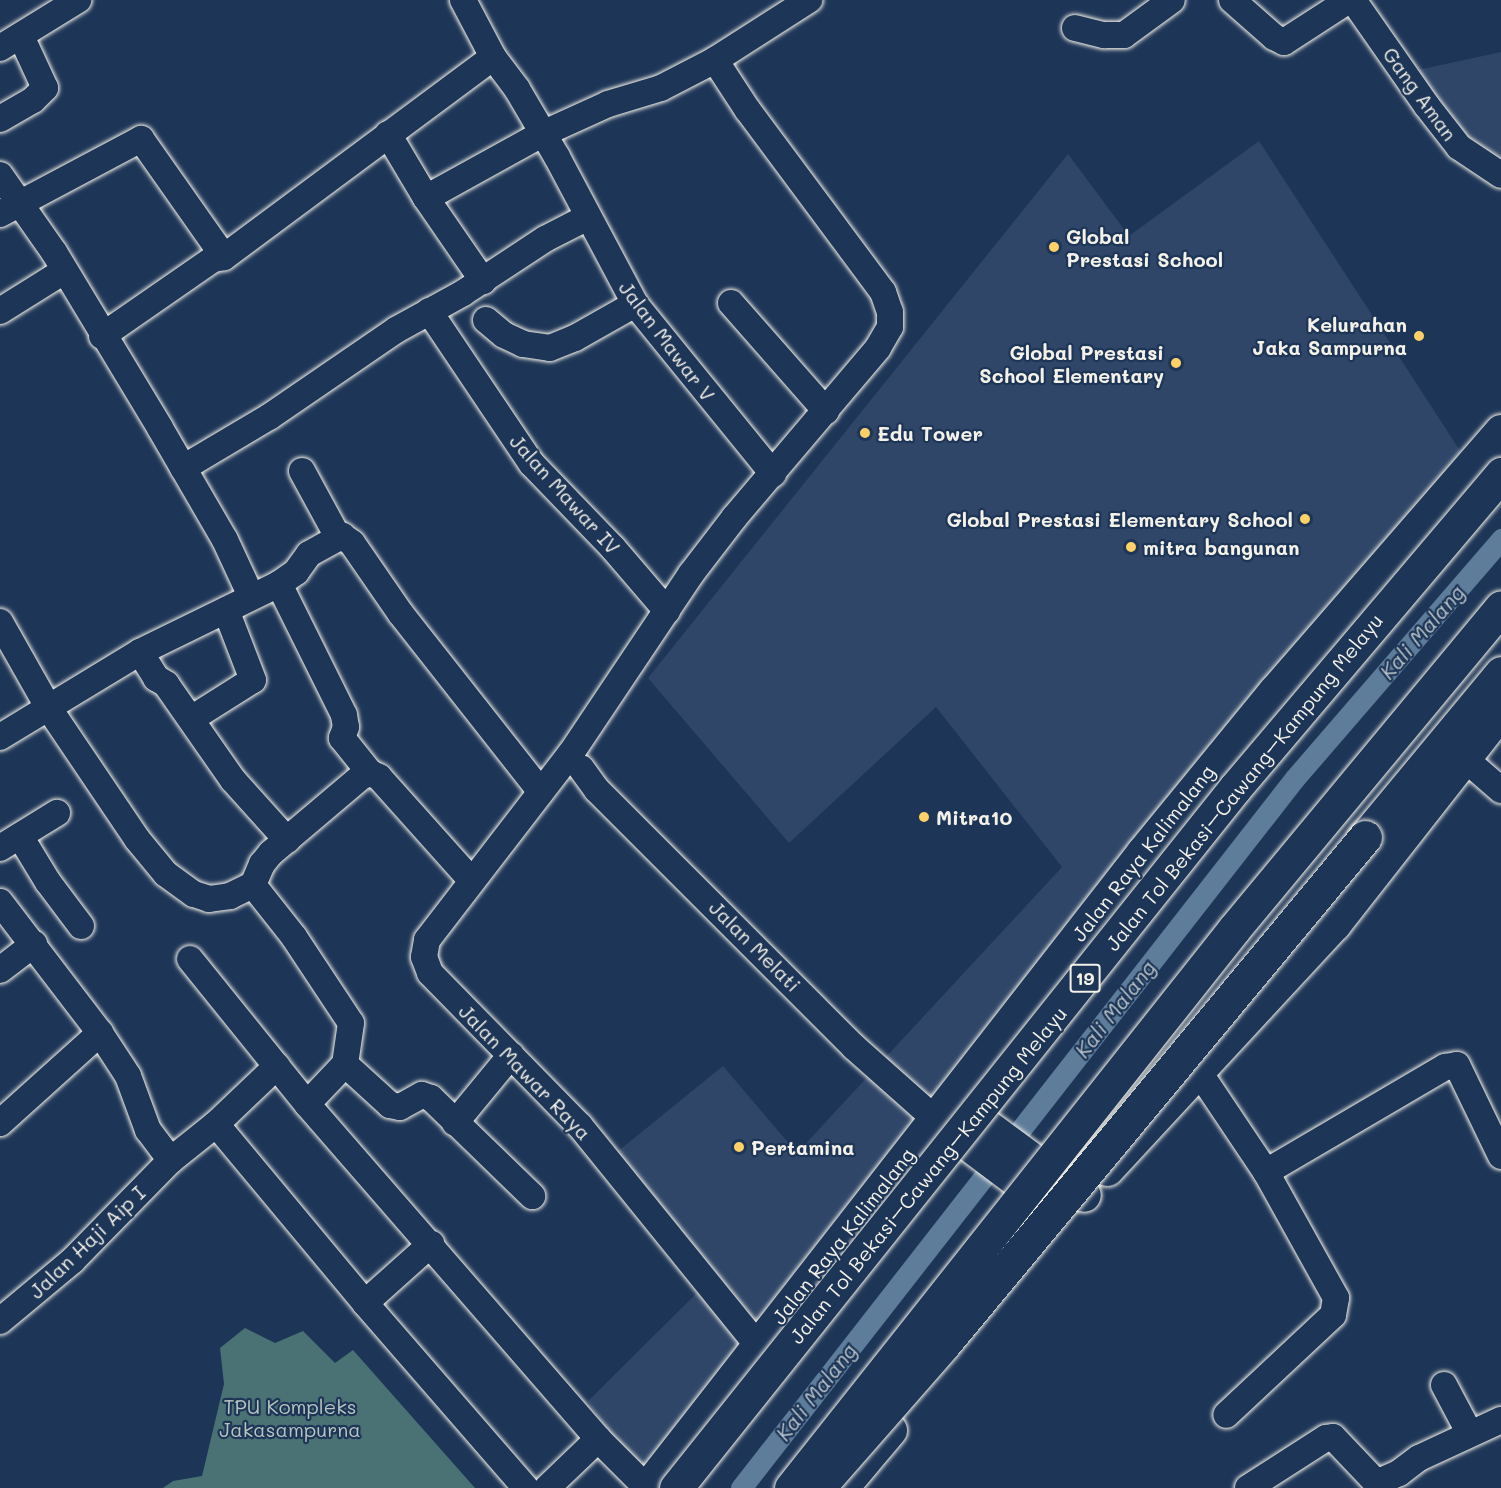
<!DOCTYPE html>
<meta charset="utf-8">
<style>
body{margin:0}
#map{position:relative;width:1501px;height:1488px;overflow:hidden;background:#1d3557;font-family:Mali,sans-serif}
div>[style]{position:absolute}
.built>*{inset:0;background:#2f4668}
.green>*{inset:0;background:#4a7275}
.canal>*{height:21px;margin:-10.5px;padding:0 10.5px;transform-origin:10.5px;border-radius:10.5px;background:#5e7d9b}
.roads{filter:drop-shadow(0 0 2px #f4f1e8) drop-shadow(0 0 2px #f4f1e8)}
.minor>*{height:26px;margin:-13px;padding:0 13px;transform-origin:13px;border-radius:13px;background:#1d3557}
.major>*{height:33px;margin:-16.5px;padding:0 16.5px;transform-origin:16.5px;border-radius:16.5px;background:#1d3557}
.highway>*{height:33px;margin:-16.5px;padding:0 16.5px;transform-origin:16.5px;border-radius:16.5px;background:#1d3557}
.bridges{filter:drop-shadow(0 0 2px #f4f1e8) drop-shadow(0 0 2px #f4f1e8)}
.highway-bridge>*{height:33px;margin:-16.5px;padding:0 16.5px;transform-origin:16.5px;border-radius:16.5px;background:#1d3557}
.dots>*{width:16px;height:16px;translate:-50% -50%;box-sizing:border-box;border:3px solid #1d3557;border-radius:50%}
span{translate:-50% -50%;white-space:nowrap;text-align:center;line-height:1.15;-webkit-text-stroke:4.5px #1d3557;paint-order:stroke}
.shield-label span{padding:2px 4px;background:#1d3557;border:2px solid;border-radius:4px;-webkit-text-stroke-width:0}
.shield-label{font-size:18px;color:#f4f1e8;font-weight:700}
.street-label{font-size:20px;color:#f4f1e8}
.poi-label{font-size:20px;color:#f4f1e8;font-weight:700}
.left{translate:0 -50%;text-align:left}
.right{translate:-100% -50%;text-align:right}
.park-label{font-size:20px;color:#b8c5c0}
.water-label{font-size:21px;color:#b8c3c9;font-style:italic}
</style>
<div id="map">
<div class="built">
<i style="clip-path:polygon(1501px 52px,1501px 175px,1404px 73px)"></i>
<i style="clip-path:polygon(1259px 141px,1470px 466px,647px 1488px,588px 1401px,711px 1279px,617px 1152px,723px 1066px,797px 1153px,1062px 867px,936px 707px,789px 843px,648px 678px,1068px 154px,1129px 236px)"></i>
</div>
<div class="green">
<i style="clip-path:polygon(245px 1328px,275px 1343px,303px 1331px,335px 1363px,353px 1350px,475px 1488px,163px 1488px,173px 1481px,202px 1476px,224px 1384px,220px 1348px)"></i>
</div>
<div class="canal">
<i style="left:741px;top:1488px;width:901px;rotate:-52.04deg"></i>
<i style="left:1295px;top:778px;width:316px;rotate:-49.2deg"></i>
</div>
<div class="roads">
<div class="minor">
<i style="left:463px;top:0;width:64px;rotate:62.2deg"></i>
<i style="left:493px;top:57px;width:40px;rotate:53deg"></i>
<i style="left:517px;top:89px;width:79px;rotate:59.5deg"></i>
<i style="left:557px;top:157px;width:166px;rotate:62deg"></i>
<i style="left:635px;top:304px;width:219px;rotate:50.9deg"></i>
<i style="left:1232px;top:0;width:56px;rotate:41.4deg"></i>
<i style="left:1274px;top:37px;width:11px;rotate:27deg"></i>
<i style="left:1284px;top:42px;width:77px;rotate:-32.9deg"></i>
<i style="left:1353px;top:0;width:129px;rotate:55.1deg"></i>
<i style="left:1427px;top:106px;width:52px;rotate:52deg"></i>
<i style="left:1459px;top:147px;width:50px;rotate:33.7deg"></i>
<i style="left:1075px;top:28px;width:30px;rotate:14deg"></i>
<i style="left:1104px;top:35px;width:20px"></i>
<i style="left:1124px;top:35px;width:59px;rotate:-36.1deg"></i>
<i style="left:0;top:48px;width:92px;rotate:-31.6deg"></i>
<i style="left:715px;top:60px;width:59px;rotate:56.9deg"></i>
<i style="left:747px;top:109px;width:228px;rotate:53.4deg"></i>
<i style="left:883px;top:292px;width:21px;rotate:71deg"></i>
<i style="left:890px;top:312px;width:15px;rotate:90deg"></i>
<i style="left:890px;top:327px;width:24px;rotate:120deg"></i>
<i style="left:878px;top:348px;width:223px;rotate:130.3deg"></i>
<i style="left:734px;top:518px;width:71px;rotate:127.5deg"></i>
<i style="left:691px;top:574px;width:216px;rotate:123.8deg"></i>
<i style="left:571px;top:753px;width:236px;rotate:127.6deg"></i>
<i style="left:427px;top:940px;width:17px;rotate:100deg"></i>
<i style="left:424px;top:957px;width:17px;rotate:69deg"></i>
<i style="left:430px;top:973px;width:214px;rotate:45.6deg"></i>
<i style="left:580px;top:1126px;width:283px;rotate:51deg"></i>
<i style="left:0;top:119px;width:38px;rotate:-30deg"></i>
<i style="left:33px;top:100px;width:17px;rotate:-45deg"></i>
<i style="left:45px;top:88px;width:57px;rotate:-114.8deg"></i>
<i style="left:388px;top:134px;width:74px;rotate:59.3deg"></i>
<i style="left:426px;top:198px;width:101px;rotate:55.5deg"></i>
<i style="left:0;top:175px;width:94px;rotate:55deg"></i>
<i style="left:54px;top:252px;width:205px;rotate:58.9deg"></i>
<i style="left:160px;top:428px;width:129px;rotate:59.9deg"></i>
<i style="left:225px;top:540px;width:62px;rotate:65.1deg"></i>
<i style="left:426px;top:198px;width:132px;rotate:-28.9deg"></i>
<i style="left:542px;top:134px;width:72px;rotate:-24.4deg"></i>
<i style="left:608px;top:104px;width:55px;rotate:-16.8deg"></i>
<i style="left:661px;top:88px;width:61px;rotate:-27.4deg"></i>
<i style="left:715px;top:60px;width:112px;rotate:-32.6deg"></i>
<i style="left:0;top:214px;width:160px;rotate:-28deg"></i>
<i style="left:141px;top:139px;width:144px;rotate:54.9deg"></i>
<i style="left:731px;top:303px;width:144px;rotate:48.7deg"></i>
<i style="left:0;top:311px;width:75px;rotate:-32deg"></i>
<i style="left:429px;top:311px;width:184px;rotate:56.1deg"></i>
<i style="left:532px;top:464px;width:117px;rotate:46deg"></i>
<i style="left:613px;top:548px;width:83px;rotate:49.4deg"></i>
<i style="left:486px;top:320px;width:23px;rotate:40deg"></i>
<i style="left:504px;top:335px;width:21px;rotate:25deg"></i>
<i style="left:523px;top:344px;width:27px;rotate:8deg"></i>
<i style="left:550px;top:348px;width:27px;rotate:-22deg"></i>
<i style="left:575px;top:338px;width:69px;rotate:-29.5deg"></i>
<i style="left:102px;top:336px;width:135px;rotate:-34.7deg"></i>
<i style="left:213px;top:259px;width:11px;rotate:-10deg"></i>
<i style="left:224px;top:257px;width:335px;rotate:-36.6deg"></i>
<i style="left:183px;top:468px;width:100px;rotate:-30.7deg"></i>
<i style="left:269px;top:417px;width:154px;rotate:-34.4deg"></i>
<i style="left:396px;top:330px;width:77px;rotate:-28.9deg"></i>
<i style="left:463px;top:293px;width:98px;rotate:-33.4deg"></i>
<i style="left:545px;top:239px;width:48px;rotate:-27.1deg"></i>
<i style="left:302px;top:471px;width:75px;rotate:61.4deg"></i>
<i style="left:279px;top:584px;width:146px;rotate:63.6deg"></i>
<i style="left:344px;top:715px;width:12px;rotate:81deg"></i>
<i style="left:346px;top:727px;width:12px;rotate:110deg"></i>
<i style="left:342px;top:738px;width:45px;rotate:51.3deg"></i>
<i style="left:370px;top:773px;width:10px;rotate:24deg"></i>
<i style="left:379px;top:777px;width:138px;rotate:48.2deg"></i>
<i style="left:0;top:622px;width:98px;rotate:60.5deg"></i>
<i style="left:48px;top:707px;width:159px;rotate:56deg"></i>
<i style="left:137px;top:839px;width:45px;rotate:50.4deg"></i>
<i style="left:166px;top:874px;width:34px;rotate:36deg"></i>
<i style="left:194px;top:894px;width:16px;rotate:18deg"></i>
<i style="left:209px;top:899px;width:21px;rotate:-8deg"></i>
<i style="left:230px;top:896px;width:25px;rotate:-26deg"></i>
<i style="left:253px;top:885px;width:23px;rotate:-67deg"></i>
<i style="left:262px;top:864px;width:14px;rotate:-51deg"></i>
<i style="left:271px;top:853px;width:119px;rotate:-40.2deg"></i>
<i style="left:362px;top:776px;width:9px;rotate:-21deg"></i>
<i style="left:140px;top:652px;width:31px;rotate:58deg"></i>
<i style="left:156px;top:678px;width:12px;rotate:31deg"></i>
<i style="left:166px;top:684px;width:117px;rotate:55.1deg"></i>
<i style="left:233px;top:780px;width:81px;rotate:48deg"></i>
<i style="left:191px;top:719px;width:73px;rotate:-32.2deg"></i>
<i style="left:253px;top:680px;width:75px;rotate:-111.1deg"></i>
<i style="left:0;top:737px;width:164px;rotate:-31.3deg"></i>
<i style="left:140px;top:652px;width:155px;rotate:-26.1deg"></i>
<i style="left:279px;top:584px;width:21px;rotate:-35deg"></i>
<i style="left:296px;top:572px;width:22px;rotate:-54deg"></i>
<i style="left:309px;top:554px;width:38px;rotate:-29deg"></i>
<i style="left:342px;top:536px;width:12px;rotate:35deg"></i>
<i style="left:352px;top:543px;width:86px;rotate:55.4deg"></i>
<i style="left:401px;top:614px;width:226px;rotate:51.8deg"></i>
<i style="left:1464px;top:758px;width:49px;rotate:40.9deg"></i>
<i style="left:581px;top:768px;width:27px;rotate:54deg"></i>
<i style="left:597px;top:790px;width:363px;rotate:45deg"></i>
<i style="left:854px;top:1047px;width:108px;rotate:41.6deg"></i>
<i style="left:20px;top:836px;width:54px;rotate:58.7deg"></i>
<i style="left:48px;top:882px;width:55px;rotate:53.1deg"></i>
<i style="left:0;top:848px;width:67px;rotate:-31.6deg"></i>
<i style="left:253px;top:885px;width:66px;rotate:51.7deg"></i>
<i style="left:294px;top:937px;width:103px;rotate:56.5deg"></i>
<i style="left:351px;top:1023px;width:41px;rotate:98.3deg"></i>
<i style="left:345px;top:1064px;width:55px;rotate:133.5deg"></i>
<i style="left:0;top:902px;width:165px;rotate:52.6deg"></i>
<i style="left:100px;top:1033px;width:51px;rotate:56.9deg"></i>
<i style="left:128px;top:1076px;width:58px;rotate:69.7deg"></i>
<i style="left:148px;top:1130px;width:38px;rotate:53deg"></i>
<i style="left:190px;top:959px;width:186px;rotate:51.1deg"></i>
<i style="left:307px;top:1104px;width:444px;rotate:49deg"></i>
<i style="left:598px;top:1439px;width:69px;rotate:45deg"></i>
<i style="left:0;top:970px;width:43px;rotate:-37.4deg"></i>
<i style="left:345px;top:1064px;width:61px;rotate:42.3deg"></i>
<i style="left:390px;top:1105px;width:10px;rotate:11deg"></i>
<i style="left:400px;top:1107px;width:25px;rotate:-29deg"></i>
<i style="left:422px;top:1095px;width:9px;rotate:18deg"></i>
<i style="left:431px;top:1098px;width:141px;rotate:44.1deg"></i>
<i style="left:1199px;top:1072px;width:120px;rotate:56.2deg"></i>
<i style="left:1266px;top:1172px;width:144px;rotate:60.9deg"></i>
<i style="left:1336px;top:1298px;width:17px;rotate:100deg"></i>
<i style="left:1333px;top:1315px;width:146px;rotate:136.9deg"></i>
<i style="left:0;top:1123px;width:135px;rotate:-42deg"></i>
<i style="left:455px;top:1123px;width:88px;rotate:-50.5deg"></i>
<i style="left:216px;top:1124px;width:233px;rotate:50.2deg"></i>
<i style="left:365px;top:1303px;width:245px;rotate:49deg"></i>
<i style="left:1266px;top:1172px;width:208px;rotate:-30.4deg"></i>
<i style="left:1445px;top:1067px;width:12px;rotate:-9deg"></i>
<i style="left:1457px;top:1065px;width:101px;rotate:64.2deg"></i>
<i style="left:365px;top:1303px;width:89px;rotate:-41.8deg"></i>
<i style="left:0;top:1321px;width:94px;rotate:-39.8deg"></i>
<i style="left:72px;top:1261px;width:141px;rotate:-45.6deg"></i>
<i style="left:171px;top:1160px;width:58px;rotate:-38.7deg"></i>
<i style="left:216px;top:1124px;width:84px;rotate:-43.6deg"></i>
<i style="left:1444px;top:1385px;width:55px;rotate:62deg"></i>
<i style="left:547px;top:1488px;width:71px;rotate:-43.9deg"></i>
<i style="left:1248px;top:1488px;width:93px;rotate:-32.7deg"></i>
<i style="left:1326px;top:1438px;width:7px;rotate:-8deg"></i>
<i style="left:1333px;top:1437px;width:59px;rotate:46.4deg"></i>
<i style="left:1374px;top:1480px;width:7px;rotate:8deg"></i>
<i style="left:1381px;top:1481px;width:20px;rotate:-24deg"></i>
<i style="left:1399px;top:1473px;width:25px;rotate:-37deg"></i>
<i style="left:1419px;top:1458px;width:90px;rotate:-24.9deg"></i>
</div>
<div class="major">
<i style="left:953px;top:1098px;width:12px;rotate:48deg"></i>
<i style="left:961px;top:1107px;width:133px;rotate:36.4deg"></i>
<i style="left:1068px;top:1186px;width:18px;rotate:29deg"></i>
<i style="left:935px;top:1119px;width:145px;rotate:36.9deg"></i>
<i style="left:1107px;top:1169px;width:334px;rotate:-47.2deg"></i>
<i style="left:1334px;top:924px;width:271px;rotate:-51.9deg"></i>
<i style="left:647px;top:1488px;width:807px;rotate:-52.05deg"></i>
<i style="left:1143px;top:852px;width:207px;rotate:-50.7deg"></i>
<i style="left:1274px;top:692px;width:346px;rotate:-49deg"></i>
<i style="left:841px;top:1488px;width:76px;rotate:-49.8deg"></i>
</div>
<div class="highway">
<i style="left:1365px;top:837px;width:213px;rotate:-50.3deg"></i>
</div>
</div>
<div class="bridges">
<div class="highway-bridge">
<i style="left:676px;top:1488px;width:896px;rotate:-51.39deg"></i>
<i style="left:1235px;top:788px;width:412px;rotate:-49.7deg"></i>
<i style="left:791px;top:1488px;width:713px;rotate:-51.6deg"></i>
<i style="left:1234px;top:929px;width:418px;rotate:-50.3deg"></i>
<i style="left:818px;top:1488px;width:191px;rotate:-48.8deg"></i>
<i style="left:944px;top:1344px;width:659px;rotate:-50.29deg"></i>
</div>
</div>
<div class="dots">
<i style="left:1054px;top:247px;background:#ffd166"></i>
<i style="left:1419px;top:336px;background:#ffd166"></i>
<i style="left:1176px;top:363px;background:#ffd166"></i>
<i style="left:865px;top:433px;background:#ffd166"></i>
<i style="left:1305px;top:519px;background:#ffd166"></i>
<i style="left:1131px;top:547px;background:#ffd166"></i>
<i style="left:924px;top:817px;background:#ffd166"></i>
<i style="left:739px;top:1147px;background:#ffd166"></i>
</div>
<div class="shield-label">
<span style="left:1085px;top:978px">19</span>
</div>
<div class="street-label">
<span style="left:1420px;top:94px;rotate:54deg">Gang Aman</span>
<span style="left:667px;top:341px;rotate:53deg">Jalan Mawar V</span>
<span style="left:565px;top:494px;rotate:48deg">Jalan Mawar IV</span>
<span style="left:1244px;top:782px;rotate:-51deg">Jalan Tol Bekasi–Cawang–Kampung Melayu</span>
<span style="left:1143px;top:853px;rotate:-52deg">Jalan Raya Kalimalang</span>
<span style="left:755px;top:946px;rotate:45deg">Jalan Melati</span>
<span style="left:525px;top:1072px;rotate:46deg">Jalan Mawar Raya</span>
<span style="left:928px;top:1175px;rotate:-51deg">Jalan Tol Bekasi–Cawang–Kampung Melayu</span>
<span style="left:843px;top:1236px;rotate:-52deg">Jalan Raya Kalimalang</span>
<span style="left:87px;top:1242px;rotate:-44deg">Jalan Haji Aip I</span>
</div>
<div class="poi-label">
<span class="left" style="left:1066px;top:248px">Global<br>Prestasi School</span>
<span class="right" style="left:1407px;top:336px">Kelurahan<br>Jaka Sampurna</span>
<span class="right" style="left:1164px;top:364px">Global Prestasi<br>School Elementary</span>
<span class="left" style="left:877px;top:433px">Edu Tower</span>
<span class="right" style="left:1293px;top:519px">Global Prestasi Elementary School</span>
<span class="left" style="left:1143px;top:547px">mitra bangunan</span>
<span class="left" style="left:936px;top:817px">Mitra10</span>
<span class="left" style="left:751px;top:1147px">Pertamina</span>
</div>
<div class="park-label">
<span style="left:290px;top:1418px">TPU Kompleks<br>Jakasampurna</span>
</div>
<div class="water-label">
<span style="left:1422px;top:632px;rotate:-49deg">Kali Malang</span>
<span style="left:1115px;top:1009px;rotate:-52deg">Kali Malang</span>
<span style="left:816px;top:1392px;rotate:-52deg">Kali Malang</span>
</div>
</div>
